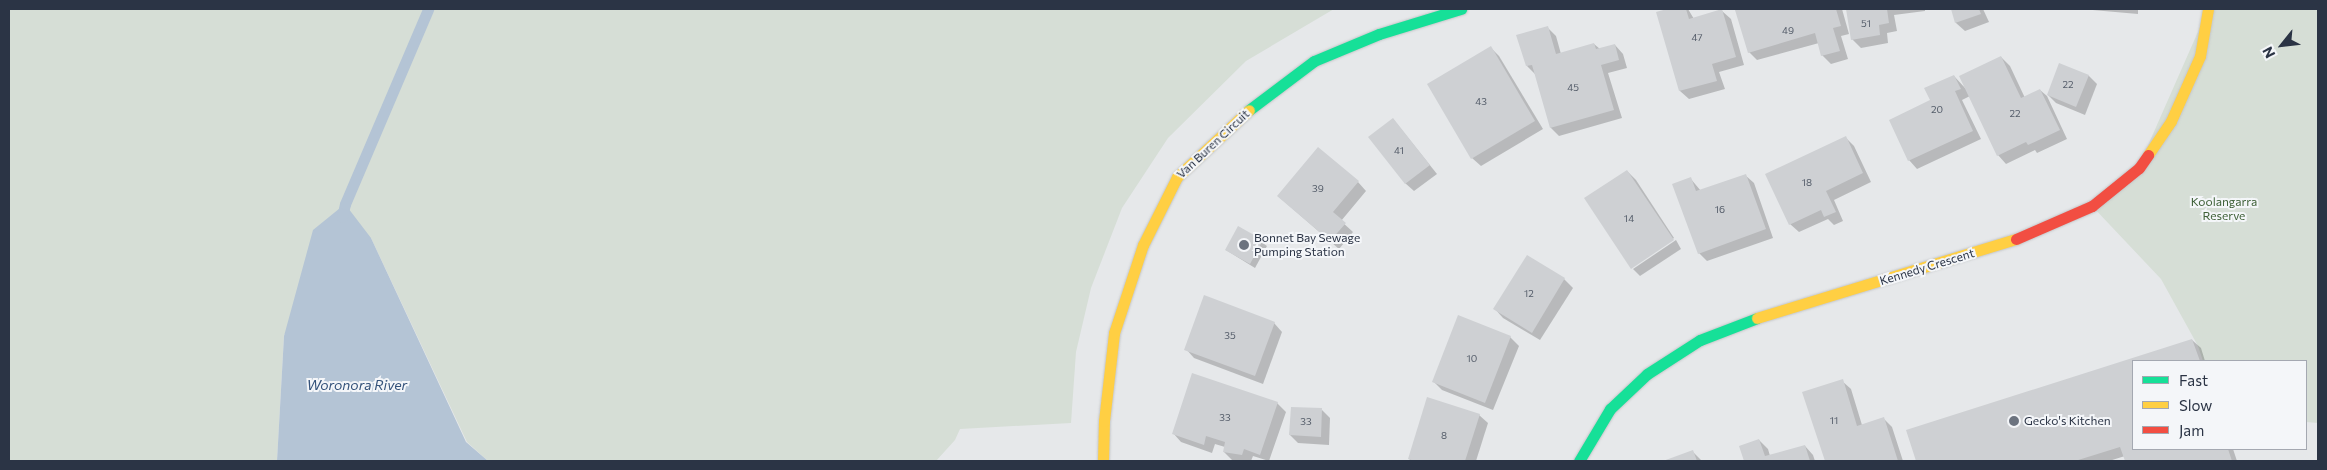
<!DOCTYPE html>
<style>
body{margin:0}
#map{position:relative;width:2327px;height:470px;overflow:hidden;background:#e6e8ea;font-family:Commissioner,sans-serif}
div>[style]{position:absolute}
.green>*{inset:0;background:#d6ded6}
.water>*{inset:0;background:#b4c4d5}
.shadow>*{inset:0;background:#0003}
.stream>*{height:11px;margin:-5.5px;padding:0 5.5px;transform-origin:5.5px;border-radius:5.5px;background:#b4c4d5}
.building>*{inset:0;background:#ced0d3}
.roads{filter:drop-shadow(0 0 1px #c4c6c8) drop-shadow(0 0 1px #c4c6c8)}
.fast>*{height:11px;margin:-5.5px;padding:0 5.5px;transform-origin:5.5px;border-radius:5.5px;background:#16e098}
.slow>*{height:11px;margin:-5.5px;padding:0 5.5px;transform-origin:5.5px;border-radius:5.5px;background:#ffcf43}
.jam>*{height:11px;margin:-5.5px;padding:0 5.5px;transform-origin:5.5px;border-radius:5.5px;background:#f24e42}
.dots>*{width:14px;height:14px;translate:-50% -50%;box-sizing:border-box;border:2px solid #f4f6f9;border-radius:50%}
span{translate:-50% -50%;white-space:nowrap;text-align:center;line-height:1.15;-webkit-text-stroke:4px #f4f6f9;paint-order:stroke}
.number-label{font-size:10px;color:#545c69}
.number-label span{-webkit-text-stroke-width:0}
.street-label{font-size:12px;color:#2b3445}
.park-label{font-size:12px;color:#3f6138}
.poi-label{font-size:12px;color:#2b3445}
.left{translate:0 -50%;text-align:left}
.water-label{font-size:14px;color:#34527a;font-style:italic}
.frame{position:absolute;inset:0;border:10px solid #2b3445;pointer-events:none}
.legend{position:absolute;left:2132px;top:360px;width:175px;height:90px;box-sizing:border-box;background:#f4f6f9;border:1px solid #a4a8b1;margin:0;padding:6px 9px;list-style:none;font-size:15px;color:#2b3445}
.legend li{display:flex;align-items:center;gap:10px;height:25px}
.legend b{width:25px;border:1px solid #a4a8b1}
.north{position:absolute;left:2257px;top:20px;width:50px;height:50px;-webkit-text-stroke:4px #f4f6f9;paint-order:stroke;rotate:241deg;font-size:14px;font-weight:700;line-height:20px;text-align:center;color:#2b3445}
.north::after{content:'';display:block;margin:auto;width:18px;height:22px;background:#2b3445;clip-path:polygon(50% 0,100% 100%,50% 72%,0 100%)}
</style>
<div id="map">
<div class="green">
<i style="clip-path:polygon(9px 9px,1334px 9px,1246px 61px,1168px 138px,1122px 208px,1091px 288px,1076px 352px,1071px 423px,960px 429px,955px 440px,936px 461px,488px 461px,467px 442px,371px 238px,284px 335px,277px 461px,9px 461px)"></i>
<i style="clip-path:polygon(2208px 9px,2318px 9px,2318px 423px,2306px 422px,2306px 361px,2203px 361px,2198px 346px,2161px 279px,2092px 206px,2138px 168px)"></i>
</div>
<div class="water">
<i style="clip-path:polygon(345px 204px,371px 238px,466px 442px,488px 461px,277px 461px,284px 336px,313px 230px)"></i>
</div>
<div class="shadow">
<i style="clip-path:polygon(1671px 9px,1688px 9px,1694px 19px,1722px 11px,1731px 19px,1744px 65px,1719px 72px,1725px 89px,1689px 99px,1680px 91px,1658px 13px)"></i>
<i style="clip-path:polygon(1745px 9px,1842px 9px,1849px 34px,1841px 36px,1848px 59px,1831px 64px,1822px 55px,1819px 43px,1757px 60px,1749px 52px,1737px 11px)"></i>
<i style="clip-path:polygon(1847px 9px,1925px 9px,1925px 11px,1894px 15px,1897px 31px,1887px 33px,1888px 43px,1861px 48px,1852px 39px)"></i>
<i style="clip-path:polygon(1952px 9px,1983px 9px,1989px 22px,1965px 31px,1956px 23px)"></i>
<i style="clip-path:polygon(2081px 9px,2138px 9px,2138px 14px)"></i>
<i style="clip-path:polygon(1547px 27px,1556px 36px,1561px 54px,1594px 44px,1600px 49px,1615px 45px,1623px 54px,1627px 68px,1608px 73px,1622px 118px,1559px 136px,1551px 128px,1536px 75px,1527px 66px)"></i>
<i style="clip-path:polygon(1491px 48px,1499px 56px,1543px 129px,1481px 166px,1472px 158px)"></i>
<i style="clip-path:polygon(2001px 57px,2010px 66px,2025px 98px,2040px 90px,2047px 96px,2067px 139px,2037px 153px,2035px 150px,2006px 164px,1998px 155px,1970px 96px,1962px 100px,1981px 139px,1917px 169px,1909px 160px,1932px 101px,1954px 76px,1965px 88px)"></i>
<i style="clip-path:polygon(2060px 65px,2089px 76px,2097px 84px,2085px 115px,2056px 103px,2048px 95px)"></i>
<i style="clip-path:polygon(1393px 119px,1437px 174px,1414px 191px,1405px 183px)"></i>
<i style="clip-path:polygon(1846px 138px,1854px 146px,1871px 182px,1834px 200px,1843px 221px,1834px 225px,1828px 219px,1799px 232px,1790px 224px)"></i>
<i style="clip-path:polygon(1627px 171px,1636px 180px,1674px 238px,1632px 266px)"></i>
<i style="clip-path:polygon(1745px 175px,1754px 183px,1773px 238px,1707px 261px,1699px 253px,1690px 178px,1701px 191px)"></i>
<i style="clip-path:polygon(1358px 182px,1366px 191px,1341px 221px,1353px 232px,1339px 249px,1278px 196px)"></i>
<i style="clip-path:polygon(1239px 227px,1267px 246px,1255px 268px,1226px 250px)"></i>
<i style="clip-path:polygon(1676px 240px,1681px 249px,1640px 276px,1633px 269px)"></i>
<i style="clip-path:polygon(1527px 257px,1564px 279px,1573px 288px,1540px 340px,1503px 318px,1495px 309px)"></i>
<i style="clip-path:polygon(1274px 323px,1282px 332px,1263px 384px,1194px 358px,1186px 349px)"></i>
<i style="clip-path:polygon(1510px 337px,1519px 346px,1493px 410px,1442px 390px,1434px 382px)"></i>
<i style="clip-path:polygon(2192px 340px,2201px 348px,2205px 361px,2133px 361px,2133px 449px,2233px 449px,2237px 461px,2126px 461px,2125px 456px,2109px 461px,1917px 461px,1907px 431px)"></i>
<i style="clip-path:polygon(1842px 381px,1851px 389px,1862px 425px,1884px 419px,1892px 427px,1903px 461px,1826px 461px,1804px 393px)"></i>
<i style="clip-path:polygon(1277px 403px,1286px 412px,1269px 461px,1253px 456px,1251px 461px,1232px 460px,1224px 452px,1225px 447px,1215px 444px,1212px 453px,1181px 442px,1173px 433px)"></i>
<i style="clip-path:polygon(1322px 410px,1330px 418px,1329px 445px,1298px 443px,1290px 435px)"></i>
<i style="clip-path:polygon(1479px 415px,1488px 423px,1476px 461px,1412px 461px,1409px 459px)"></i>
<i style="clip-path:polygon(1759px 440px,1768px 449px,1770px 456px,1805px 446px,1813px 455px,1815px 461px,1745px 461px,1741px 446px)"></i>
<i style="clip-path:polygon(1693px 452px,1702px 461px,1666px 461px)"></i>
</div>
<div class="stream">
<i style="left:342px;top:217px;width:13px;rotate:-77deg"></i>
<i style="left:345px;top:204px;width:212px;rotate:-66.9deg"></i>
</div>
<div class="building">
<i style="clip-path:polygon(1667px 9px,1686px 9px,1689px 19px,1722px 9px,1736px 57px,1712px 64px,1717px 81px,1679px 91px,1656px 12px)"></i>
<i style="clip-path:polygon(1740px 9px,1836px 9px,1841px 26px,1833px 28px,1840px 51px,1821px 56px,1815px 33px,1748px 53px,1735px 10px)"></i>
<i style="clip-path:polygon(1846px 9px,1887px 9px,1889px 23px,1879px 25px,1880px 35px,1851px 40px)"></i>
<i style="clip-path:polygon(1951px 9px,1979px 9px,1981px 14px,1955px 23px)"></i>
<i style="clip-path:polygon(1548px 26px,1556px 54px,1594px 43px,1596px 49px,1615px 44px,1619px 60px,1601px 65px,1614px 110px,1550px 128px,1532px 65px,1526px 66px,1516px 35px)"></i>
<i style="clip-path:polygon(1491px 46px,1535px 121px,1471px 159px,1427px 84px)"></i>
<i style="clip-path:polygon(2001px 56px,2021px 98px,2040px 89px,2060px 130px,2028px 145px,2026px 142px,1997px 156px,1959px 76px)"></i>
<i style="clip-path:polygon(2059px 63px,2089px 75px,2076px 107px,2047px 95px)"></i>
<i style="clip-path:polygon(1954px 75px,1961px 89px,1955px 91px,1973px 131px,1908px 161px,1889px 120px,1930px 100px,1924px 88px)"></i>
<i style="clip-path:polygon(1393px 118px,1430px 165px,1405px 184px,1368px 137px)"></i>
<i style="clip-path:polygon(1846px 136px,1863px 173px,1826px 191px,1836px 212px,1824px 217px,1821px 210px,1789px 225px,1765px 174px)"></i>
<i style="clip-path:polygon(1318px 147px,1359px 181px,1333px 212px,1346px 223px,1330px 241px,1277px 196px)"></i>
<i style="clip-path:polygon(1627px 170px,1674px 240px,1631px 269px,1584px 198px)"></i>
<i style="clip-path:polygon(1746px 174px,1766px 229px,1698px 254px,1672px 184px,1691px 177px,1696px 191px)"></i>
<i style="clip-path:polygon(1238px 226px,1263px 240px,1250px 264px,1225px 250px)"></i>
<i style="clip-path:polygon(1527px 255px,1565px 278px,1532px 333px,1493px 309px)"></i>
<i style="clip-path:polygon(1204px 295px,1275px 322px,1255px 376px,1184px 350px)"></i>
<i style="clip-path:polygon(1458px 315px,1511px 336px,1485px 403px,1432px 382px)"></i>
<i style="clip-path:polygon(2192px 339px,2200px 361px,2133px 361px,2133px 449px,2228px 449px,2232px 461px,2125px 461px,2120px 447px,2075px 461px,1916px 461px,1906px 430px)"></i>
<i style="clip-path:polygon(1192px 373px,1278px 402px,1260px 455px,1244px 449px,1242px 455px,1223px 452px,1225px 442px,1206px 436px,1204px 445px,1172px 434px)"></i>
<i style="clip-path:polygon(1843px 379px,1857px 426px,1884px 417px,1898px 461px,1825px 461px,1802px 392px)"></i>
<i style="clip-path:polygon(1427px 397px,1480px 414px,1465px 461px,1415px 461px,1408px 459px)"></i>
<i style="clip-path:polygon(1291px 407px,1322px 408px,1321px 437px,1289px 435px)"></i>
<i style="clip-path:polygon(1759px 439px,1765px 456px,1805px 445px,1810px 461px,1744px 461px,1739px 446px)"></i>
<i style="clip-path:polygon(1693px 450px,1697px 461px,1663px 461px)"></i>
</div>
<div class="roads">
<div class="fast">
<i style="left:1249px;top:110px;width:81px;rotate:-37deg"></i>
<i style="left:1314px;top:61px;width:70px;rotate:-22.6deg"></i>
<i style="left:1379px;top:34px;width:86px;rotate:-17deg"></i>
<i style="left:1579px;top:461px;width:61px;rotate:-59.2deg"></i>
<i style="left:1610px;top:409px;width:51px;rotate:-43.4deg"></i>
<i style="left:1647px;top:374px;width:63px;rotate:-32.7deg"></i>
<i style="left:1700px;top:340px;width:61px;rotate:-21.1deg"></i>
</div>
<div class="slow">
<i style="left:2148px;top:155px;width:41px;rotate:-55.9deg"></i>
<i style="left:2171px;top:121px;width:71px;rotate:-66deg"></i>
<i style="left:2200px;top:56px;width:48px;rotate:-80.3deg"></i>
<i style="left:1757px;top:318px;width:271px;rotate:-17deg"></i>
<i style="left:1103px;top:461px;width:40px;rotate:-88.6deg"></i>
<i style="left:1104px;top:421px;width:89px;rotate:-83.5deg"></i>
<i style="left:1114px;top:333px;width:93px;rotate:-71.8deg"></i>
<i style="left:1143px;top:245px;width:76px;rotate:-63.4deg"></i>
<i style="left:1177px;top:177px;width:98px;rotate:-42.9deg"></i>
</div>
<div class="jam">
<i style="left:2016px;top:239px;width:83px;rotate:-23.5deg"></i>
<i style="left:2092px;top:206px;width:60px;rotate:-39deg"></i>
<i style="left:2139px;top:168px;width:16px;rotate:-55deg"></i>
</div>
</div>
<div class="dots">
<i style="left:1244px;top:245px;background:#6c737f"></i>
<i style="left:2014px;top:421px;background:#6c737f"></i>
</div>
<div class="number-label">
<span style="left:1866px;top:24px">51</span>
<span style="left:1788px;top:31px">49</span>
<span style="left:1697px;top:38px">47</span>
<span style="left:2068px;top:85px">22</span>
<span style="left:1573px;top:88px">45</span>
<span style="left:1481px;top:102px">43</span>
<span style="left:1937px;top:110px">20</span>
<span style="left:2015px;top:114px">22</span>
<span style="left:1399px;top:151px">41</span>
<span style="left:1807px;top:183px">18</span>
<span style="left:1318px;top:189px">39</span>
<span style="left:1720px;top:210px">16</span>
<span style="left:1629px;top:219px">14</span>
<span style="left:1529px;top:294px">12</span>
<span style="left:1230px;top:336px">35</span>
<span style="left:1472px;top:359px">10</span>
<span style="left:1225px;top:418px">33</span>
<span style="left:1834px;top:421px">11</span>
<span style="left:1306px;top:422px">33</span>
<span style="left:1444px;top:436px">8</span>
</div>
<div class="street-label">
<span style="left:1213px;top:144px;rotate:-43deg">Van Buren Circuit</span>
<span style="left:1927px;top:267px;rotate:-17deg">Kennedy Crescent</span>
</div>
<div class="park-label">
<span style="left:2224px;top:209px">Koolangarra<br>Reserve</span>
</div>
<div class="poi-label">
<span class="left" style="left:1254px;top:245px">Bonnet Bay Sewage<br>Pumping Station</span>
<span class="left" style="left:2024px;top:421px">Gecko's Kitchen</span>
</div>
<div class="water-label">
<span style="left:357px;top:385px">Woronora River</span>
</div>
<div class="frame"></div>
<ul class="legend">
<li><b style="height:6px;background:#16e098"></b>Fast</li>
<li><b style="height:6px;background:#ffcf43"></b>Slow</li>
<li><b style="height:6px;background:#f24e42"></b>Jam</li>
</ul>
<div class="north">N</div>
</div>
